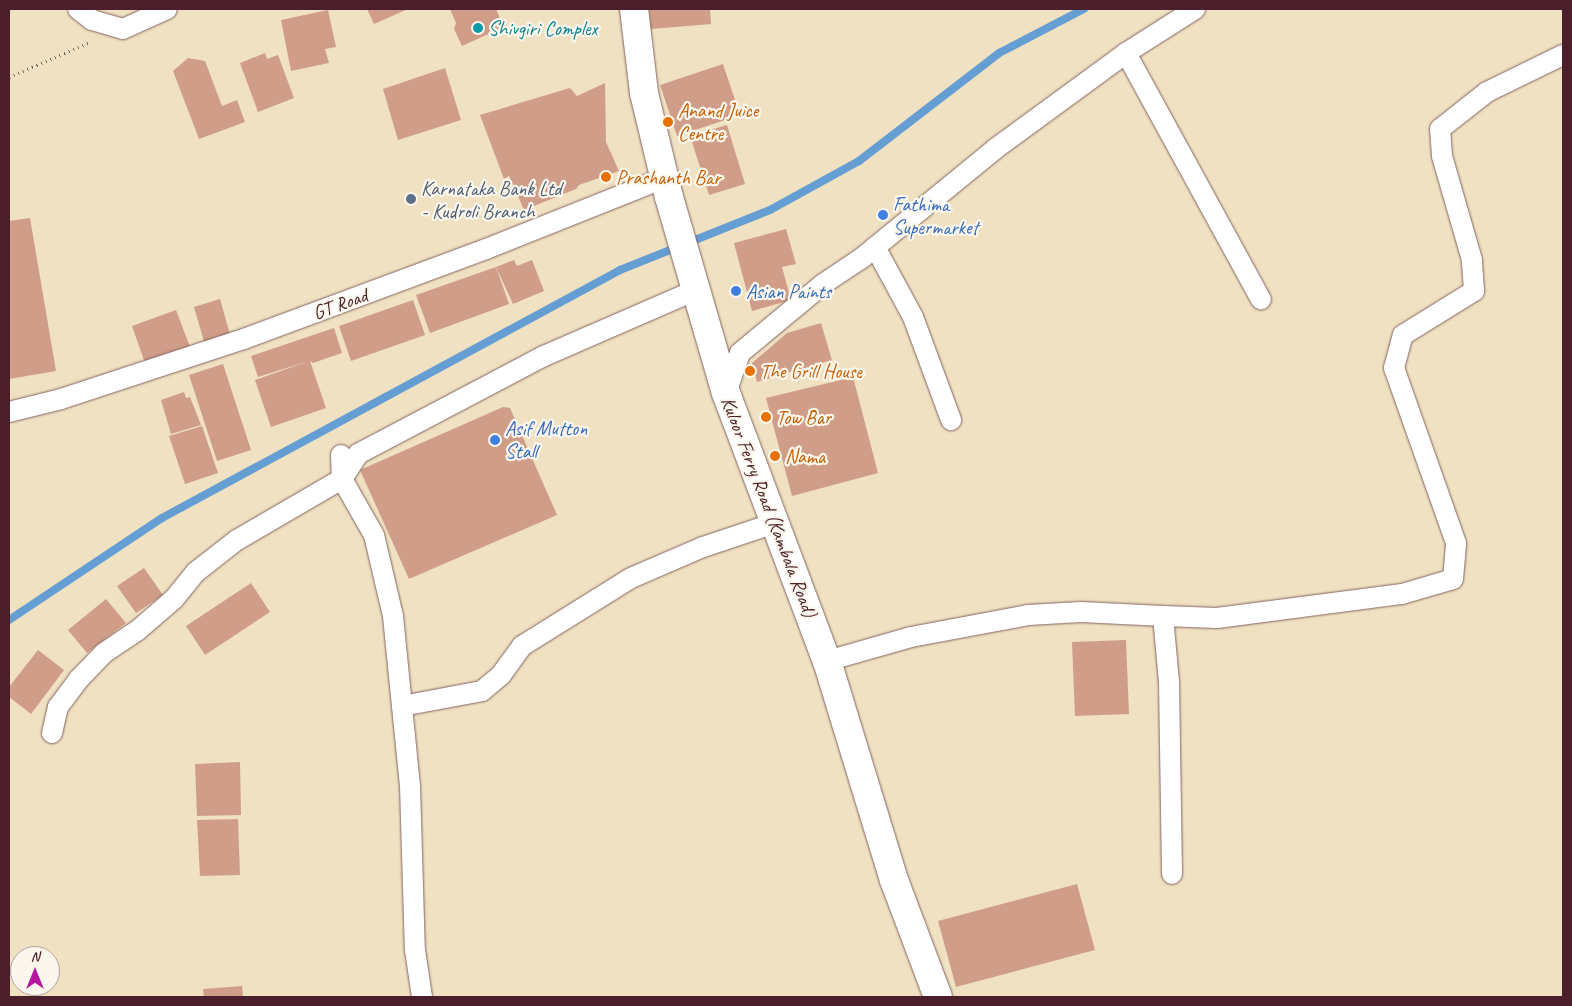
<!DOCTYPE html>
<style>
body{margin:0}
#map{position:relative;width:1572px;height:1006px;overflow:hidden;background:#efe1c2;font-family:Caveat,sans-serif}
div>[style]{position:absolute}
.stream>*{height:8px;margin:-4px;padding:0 4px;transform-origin:4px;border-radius:4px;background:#649ed3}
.building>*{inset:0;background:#d09d89}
.path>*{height:3px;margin-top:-1.5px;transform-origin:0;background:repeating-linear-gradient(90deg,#846360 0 1px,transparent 0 5px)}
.roads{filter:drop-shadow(0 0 1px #846360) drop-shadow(0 0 1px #846360)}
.street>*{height:20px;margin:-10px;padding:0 10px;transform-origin:10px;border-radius:10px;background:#fff}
.secondary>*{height:28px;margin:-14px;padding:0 14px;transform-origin:14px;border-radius:14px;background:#fff}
.dots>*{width:14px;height:14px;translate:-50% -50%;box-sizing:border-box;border:2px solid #fbf7ec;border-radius:50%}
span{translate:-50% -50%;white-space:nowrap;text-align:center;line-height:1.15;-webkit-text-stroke:4.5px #fbf7ec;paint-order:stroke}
.culture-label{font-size:20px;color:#0d838f}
.left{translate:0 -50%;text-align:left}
.food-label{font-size:20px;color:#c56008}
.service-label{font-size:20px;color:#4e5e75}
.shop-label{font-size:20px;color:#366cbe}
.street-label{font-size:20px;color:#4a1f2b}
.frame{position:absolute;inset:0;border:10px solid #4a1f2b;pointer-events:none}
.north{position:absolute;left:10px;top:946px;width:50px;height:50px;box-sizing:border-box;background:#fbf7ec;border:1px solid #b4a19f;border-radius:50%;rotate:0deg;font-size:14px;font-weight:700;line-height:20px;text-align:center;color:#4a1f2b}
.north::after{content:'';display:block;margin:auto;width:18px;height:22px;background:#b5179e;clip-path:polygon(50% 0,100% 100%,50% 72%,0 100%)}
</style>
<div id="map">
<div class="stream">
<i style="left:9px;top:620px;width:184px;rotate:-33.7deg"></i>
<i style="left:162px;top:518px;width:521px;rotate:-28.43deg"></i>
<i style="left:620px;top:270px;width:162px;rotate:-21.8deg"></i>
<i style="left:770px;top:210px;width:102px;rotate:-28.8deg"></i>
<i style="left:859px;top:161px;width:177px;rotate:-37.6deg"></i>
<i style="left:999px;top:53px;width:96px;rotate:-27.4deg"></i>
</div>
<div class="building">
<i style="clip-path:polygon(367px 9px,408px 9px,374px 24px)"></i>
<i style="clip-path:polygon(450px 9px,496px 9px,504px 27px,462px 46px,454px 29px,456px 23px)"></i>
<i style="clip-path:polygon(649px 9px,710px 9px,711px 24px,651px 29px)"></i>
<i style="clip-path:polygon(328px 10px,336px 47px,325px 49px,329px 63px,291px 71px,281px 20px)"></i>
<i style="clip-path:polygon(265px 53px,267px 59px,278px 55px,294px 98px,258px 112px,240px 63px)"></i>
<i style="clip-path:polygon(188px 58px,205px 61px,222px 106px,237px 100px,245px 122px,199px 139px,173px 71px)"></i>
<i style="clip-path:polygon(723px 64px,740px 115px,677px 136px,660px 85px)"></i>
<i style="clip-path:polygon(445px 68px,461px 120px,398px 140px,383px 89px)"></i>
<i style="clip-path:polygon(605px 83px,606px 142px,619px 171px,579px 185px,576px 189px,524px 210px,509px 176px,504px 179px,480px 115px,570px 88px,577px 96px)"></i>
<i style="clip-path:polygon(727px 125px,745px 184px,709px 195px,690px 136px)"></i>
<i style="clip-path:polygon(30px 218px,56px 371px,9px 379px,9px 221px)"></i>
<i style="clip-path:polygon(786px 229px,796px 264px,782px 267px,791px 300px,752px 311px,734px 243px)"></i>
<i style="clip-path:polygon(514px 260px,517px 266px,532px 260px,544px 291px,513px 304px,496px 267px)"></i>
<i style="clip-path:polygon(496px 267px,509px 304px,430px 333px,416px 295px)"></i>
<i style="clip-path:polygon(220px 299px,231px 338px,205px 345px,194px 307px)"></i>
<i style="clip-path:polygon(413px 300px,425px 335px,351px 361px,339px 326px)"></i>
<i style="clip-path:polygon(176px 310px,190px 347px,145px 363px,132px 326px)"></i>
<i style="clip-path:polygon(821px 323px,832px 360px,757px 382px,752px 363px,787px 333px)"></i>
<i style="clip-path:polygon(334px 328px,342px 353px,313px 363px,310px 361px,326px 408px,271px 427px,255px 380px,309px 361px,258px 377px,251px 356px)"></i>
<i style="clip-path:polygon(223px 364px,251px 450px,217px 461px,189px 375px)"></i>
<i style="clip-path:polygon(853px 377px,878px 473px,792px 496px,766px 398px)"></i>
<i style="clip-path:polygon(184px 392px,186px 398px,190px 397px,201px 425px,171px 434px,161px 400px)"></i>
<i style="clip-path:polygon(503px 407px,510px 408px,557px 515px,409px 579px,360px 470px)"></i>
<i style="clip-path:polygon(202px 426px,218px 473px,185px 484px,169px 436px)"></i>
<i style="clip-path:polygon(144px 568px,163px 595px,136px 613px,117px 586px)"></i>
<i style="clip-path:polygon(251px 583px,270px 612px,205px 655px,186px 626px)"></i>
<i style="clip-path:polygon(106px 599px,126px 623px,87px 653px,68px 630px)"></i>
<i style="clip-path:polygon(1126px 640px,1129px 714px,1075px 716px,1072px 642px)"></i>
<i style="clip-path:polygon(38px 650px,64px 670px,31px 714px,9px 697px,9px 687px)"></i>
<i style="clip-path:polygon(240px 762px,241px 815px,197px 816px,195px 764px)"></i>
<i style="clip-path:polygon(238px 819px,240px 875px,200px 876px,197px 820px)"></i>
<i style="clip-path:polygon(1077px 884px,1095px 950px,956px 987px,938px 921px)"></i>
<i style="clip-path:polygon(242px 986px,243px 997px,204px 997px,203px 989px)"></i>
</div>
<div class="path">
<i style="left:9px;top:77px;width:86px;rotate:-23.3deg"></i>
</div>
<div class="roads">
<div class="street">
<i style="left:78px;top:9px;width:18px;rotate:38deg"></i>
<i style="left:92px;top:20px;width:32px;rotate:16deg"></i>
<i style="left:123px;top:29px;width:48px;rotate:-24.4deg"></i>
<i style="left:1126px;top:53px;width:281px;rotate:61.3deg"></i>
<i style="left:875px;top:247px;width:80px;rotate:61.5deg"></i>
<i style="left:913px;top:317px;width:110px;rotate:69.7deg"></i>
<i style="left:726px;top:393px;width:42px;rotate:-70.7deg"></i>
<i style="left:740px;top:353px;width:108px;rotate:-39.7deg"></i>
<i style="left:823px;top:284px;width:47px;rotate:-33.7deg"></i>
<i style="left:862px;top:258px;width:172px;rotate:-39.3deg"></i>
<i style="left:995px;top:149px;width:162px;rotate:-36.2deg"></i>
<i style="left:1126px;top:53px;width:82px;rotate:-32.5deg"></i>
<i style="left:9px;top:412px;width:54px;rotate:-14deg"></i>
<i style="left:61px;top:399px;width:193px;rotate:-18.2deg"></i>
<i style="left:244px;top:339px;width:258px;rotate:-20.4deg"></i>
<i style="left:486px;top:249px;width:192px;rotate:-21.7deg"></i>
<i style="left:341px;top:455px;width:24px;rotate:88deg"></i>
<i style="left:342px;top:479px;width:64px;rotate:60.3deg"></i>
<i style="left:374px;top:535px;width:83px;rotate:76.8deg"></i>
<i style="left:393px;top:616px;width:171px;rotate:84.3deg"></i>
<i style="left:410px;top:786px;width:164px;rotate:88.3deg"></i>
<i style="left:415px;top:950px;width:48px;rotate:81.5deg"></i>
<i style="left:1163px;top:616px;width:54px;rotate:2.1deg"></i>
<i style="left:1217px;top:618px;width:187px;rotate:-7.4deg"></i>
<i style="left:1402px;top:594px;width:53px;rotate:-16.4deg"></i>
<i style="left:1453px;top:579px;width:36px;rotate:-85deg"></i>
<i style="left:1456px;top:543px;width:186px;rotate:-109.5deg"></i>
<i style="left:1394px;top:368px;width:34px;rotate:-75deg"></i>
<i style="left:1403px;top:335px;width:84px;rotate:-31.8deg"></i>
<i style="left:1474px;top:291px;width:31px;rotate:-94deg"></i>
<i style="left:1472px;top:260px;width:108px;rotate:-106.1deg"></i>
<i style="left:1442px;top:156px;width:27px;rotate:-94deg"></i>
<i style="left:1440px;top:129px;width:60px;rotate:-38.2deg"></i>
<i style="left:1487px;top:92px;width:85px;rotate:-26deg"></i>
<i style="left:827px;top:661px;width:87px;rotate:-15.9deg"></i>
<i style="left:911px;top:637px;width:119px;rotate:-10.6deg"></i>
<i style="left:1028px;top:615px;width:53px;rotate:-3.2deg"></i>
<i style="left:1081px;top:612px;width:82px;rotate:2.8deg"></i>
<i style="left:1163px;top:616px;width:66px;rotate:84.8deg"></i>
<i style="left:1169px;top:682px;width:192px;rotate:89.1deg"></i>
<i style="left:402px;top:706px;width:81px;rotate:-10.6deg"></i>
<i style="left:482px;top:691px;width:25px;rotate:-40deg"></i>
<i style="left:501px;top:675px;width:36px;rotate:-54deg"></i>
<i style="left:522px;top:646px;width:128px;rotate:-32deg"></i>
<i style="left:631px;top:578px;width:78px;rotate:-23.3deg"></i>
<i style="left:703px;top:547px;width:76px;rotate:-18.4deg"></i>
<i style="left:52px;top:733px;width:27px;rotate:-77deg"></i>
<i style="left:58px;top:707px;width:34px;rotate:-53deg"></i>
<i style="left:78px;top:680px;width:37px;rotate:-46deg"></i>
<i style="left:104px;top:653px;width:40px;rotate:-34deg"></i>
<i style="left:137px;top:631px;width:49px;rotate:-40.9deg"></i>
<i style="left:174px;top:599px;width:35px;rotate:-51deg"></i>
<i style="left:196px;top:572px;width:52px;rotate:-38deg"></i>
<i style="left:237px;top:540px;width:121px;rotate:-30.2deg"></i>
<i style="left:342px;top:479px;width:30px;rotate:-57deg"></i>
<i style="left:358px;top:454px;width:210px;rotate:-27.8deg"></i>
<i style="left:544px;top:356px;width:166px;rotate:-23.5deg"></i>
</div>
<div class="secondary">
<i style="left:634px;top:9px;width:85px;rotate:83.2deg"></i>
<i style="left:644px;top:93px;width:107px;rotate:76.5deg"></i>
<i style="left:669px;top:197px;width:204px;rotate:73.8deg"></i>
<i style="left:726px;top:393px;width:286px;rotate:69.4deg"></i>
<i style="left:827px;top:661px;width:229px;rotate:73deg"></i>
<i style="left:894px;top:880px;width:125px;rotate:69.4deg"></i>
</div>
</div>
<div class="dots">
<i style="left:478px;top:28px;background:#0f9aa8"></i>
<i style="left:668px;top:122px;background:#e8710a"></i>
<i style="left:606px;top:177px;background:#e8710a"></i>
<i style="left:411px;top:199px;background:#5c6f8a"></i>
<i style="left:883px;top:215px;background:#3f7fe0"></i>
<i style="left:736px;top:291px;background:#3f7fe0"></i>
<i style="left:750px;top:371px;background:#e8710a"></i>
<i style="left:766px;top:417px;background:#e8710a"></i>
<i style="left:495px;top:440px;background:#3f7fe0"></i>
<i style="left:775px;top:456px;background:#e8710a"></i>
</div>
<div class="culture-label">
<span class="left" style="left:488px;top:28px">Shivgiri Complex</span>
</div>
<div class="food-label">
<span class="left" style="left:678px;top:122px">Anand Juice<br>Centre</span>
<span class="left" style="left:616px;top:177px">Prashanth Bar</span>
<span class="left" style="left:760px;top:371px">The Grill House</span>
<span class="left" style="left:776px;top:417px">Tow Bar</span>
<span class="left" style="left:785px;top:456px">Nama</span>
</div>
<div class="service-label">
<span class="left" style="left:421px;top:200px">Karnataka Bank Ltd<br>- Kudroli Branch</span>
</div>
<div class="shop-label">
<span class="left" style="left:893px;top:216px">Fathima<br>Supermarket</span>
<span class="left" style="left:746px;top:291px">Asian Paints</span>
<span class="left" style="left:505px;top:440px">Asif Mutton<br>Stall</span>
</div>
<div class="street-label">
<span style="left:340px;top:304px;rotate:-20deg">GT Road</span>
<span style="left:769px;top:507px;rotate:69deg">Kuloor Ferry Road (Kambala Road)</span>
</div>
<div class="frame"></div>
<div class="north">N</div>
</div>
